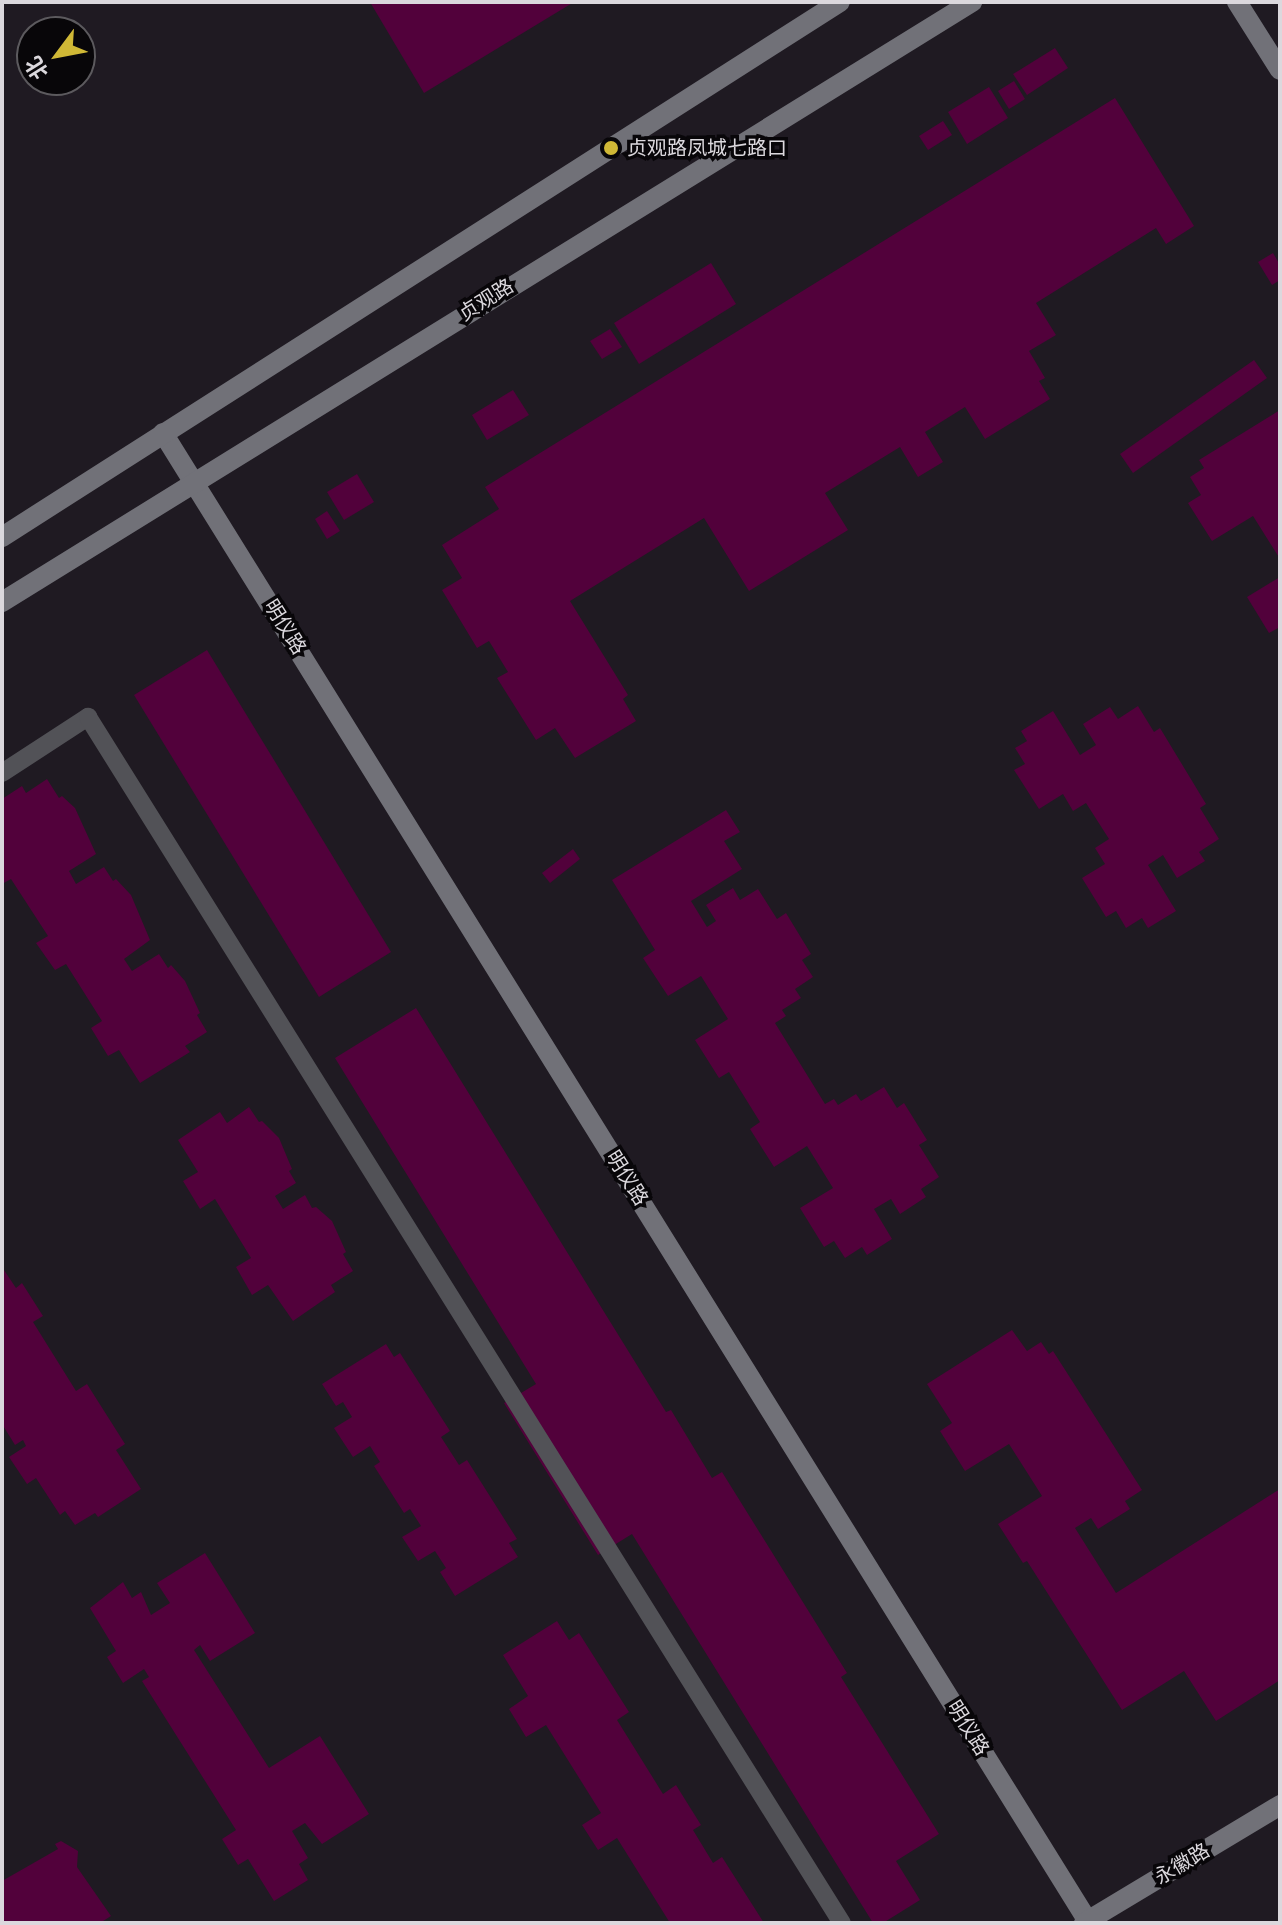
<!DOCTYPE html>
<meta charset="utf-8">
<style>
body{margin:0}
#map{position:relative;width:1282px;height:1925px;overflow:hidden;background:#1f1a22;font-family:Figtree,"Noto Sans SC",sans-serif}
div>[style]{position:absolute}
.building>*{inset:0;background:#52013b}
.lane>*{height:18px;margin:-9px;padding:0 9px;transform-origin:9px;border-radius:9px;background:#525257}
.secondary>*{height:20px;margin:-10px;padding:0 10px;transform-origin:10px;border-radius:10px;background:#717178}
.dots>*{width:22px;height:22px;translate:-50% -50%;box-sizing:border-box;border:4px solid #080609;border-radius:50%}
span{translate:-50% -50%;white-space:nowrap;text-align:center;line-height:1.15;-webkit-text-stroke:7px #080609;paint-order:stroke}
.poi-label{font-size:20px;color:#dbd8dd}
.left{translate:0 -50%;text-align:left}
.street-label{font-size:20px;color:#dbd8dd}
.frame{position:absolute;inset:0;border:4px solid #dbd8dd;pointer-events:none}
.north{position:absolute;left:16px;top:16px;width:80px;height:80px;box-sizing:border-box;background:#080609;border:2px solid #5c5a5e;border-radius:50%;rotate:238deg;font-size:22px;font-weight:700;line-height:32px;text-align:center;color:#dbd8dd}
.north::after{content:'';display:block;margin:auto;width:28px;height:36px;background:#d0b836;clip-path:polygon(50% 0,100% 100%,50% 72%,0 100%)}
</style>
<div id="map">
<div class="building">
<i style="clip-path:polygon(370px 2px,574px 2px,424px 93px)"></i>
<i style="clip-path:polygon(1055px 48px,1068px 68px,1027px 95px,1013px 74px)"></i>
<i style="clip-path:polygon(1014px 81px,1025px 99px,1009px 109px,998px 91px)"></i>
<i style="clip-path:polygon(989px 87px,1008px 118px,967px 144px,948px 112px)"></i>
<i style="clip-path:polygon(1115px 98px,1194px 226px,1166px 244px,1156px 228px,1036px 303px,1056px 335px,1029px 351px,1045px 378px,1039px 381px,1050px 399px,985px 439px,965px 407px,925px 432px,943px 462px,918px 477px,900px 447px,825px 493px,848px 530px,749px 591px,704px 518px,570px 601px,628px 695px,623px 699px,636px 721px,575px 758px,555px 728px,536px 740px,497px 678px,508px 672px,489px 641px,477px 648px,442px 590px,462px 578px,442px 545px,499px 509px,485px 487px)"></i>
<i style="clip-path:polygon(943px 121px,952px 135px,928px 150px,919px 136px)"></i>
<i style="clip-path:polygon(1273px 253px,1280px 265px,1280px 280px,1272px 285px,1258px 262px)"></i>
<i style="clip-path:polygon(711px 263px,736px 304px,639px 364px,614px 323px)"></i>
<i style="clip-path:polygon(610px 329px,622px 347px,602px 359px,590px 341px)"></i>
<i style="clip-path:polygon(1254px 360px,1267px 378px,1133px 473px,1120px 454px)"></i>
<i style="clip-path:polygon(513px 390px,529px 415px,487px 440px,472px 415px)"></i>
<i style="clip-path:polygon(1280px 410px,1280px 559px,1253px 516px,1212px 541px,1188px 503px,1201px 495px,1190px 477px,1204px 468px,1199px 460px)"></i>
<i style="clip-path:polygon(357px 474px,374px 502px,344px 520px,327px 492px)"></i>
<i style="clip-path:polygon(327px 511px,340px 531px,327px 539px,315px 519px)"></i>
<i style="clip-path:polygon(1280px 577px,1280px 627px,1269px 633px,1247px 597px)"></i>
<i style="clip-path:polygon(207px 650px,391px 952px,319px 997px,134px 695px)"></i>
<i style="clip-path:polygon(1138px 706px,1154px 732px,1160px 728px,1206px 804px,1200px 808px,1219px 839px,1199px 852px,1205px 861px,1177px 878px,1163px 855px,1148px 865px,1176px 911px,1148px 928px,1142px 918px,1126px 928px,1116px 911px,1106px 917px,1082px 878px,1105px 864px,1095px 848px,1109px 839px,1086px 803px,1073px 811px,1063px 794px,1039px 809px,1014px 770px,1025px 764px,1015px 748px,1027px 741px,1021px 731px,1053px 711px,1080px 755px,1096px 745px,1083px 724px,1110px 707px,1118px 719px)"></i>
<i style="clip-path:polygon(47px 779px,59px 798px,62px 796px,75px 808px,96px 854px,69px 871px,76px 884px,104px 867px,113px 881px,116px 879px,131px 895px,150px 940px,124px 959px,132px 971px,159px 954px,168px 968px,171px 965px,185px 981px,200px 1013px,197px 1015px,207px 1032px,185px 1046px,190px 1052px,140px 1083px,119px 1050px,108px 1056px,91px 1028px,102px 1021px,66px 964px,55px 970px,36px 943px,48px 936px,11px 879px,2px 884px,2px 799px,22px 786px,26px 793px)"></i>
<i style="clip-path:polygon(726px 810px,740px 832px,724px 841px,742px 869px,691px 901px,707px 927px,716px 921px,706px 905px,733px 888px,740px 900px,758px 889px,777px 919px,786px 913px,811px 954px,802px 960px,813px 977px,795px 989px,801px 998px,782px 1010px,786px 1016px,775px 1023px,825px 1104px,834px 1099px,838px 1105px,856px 1094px,861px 1101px,884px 1087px,897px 1108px,904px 1103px,927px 1140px,919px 1145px,939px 1177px,921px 1189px,926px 1197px,900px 1214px,891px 1199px,874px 1209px,892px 1239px,867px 1255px,862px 1247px,845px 1258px,834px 1241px,824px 1247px,800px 1208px,833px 1188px,807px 1146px,774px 1167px,750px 1129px,760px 1122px,729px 1072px,719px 1078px,695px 1040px,728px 1019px,701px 976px,668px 996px,643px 958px,655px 950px,612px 880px)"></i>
<i style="clip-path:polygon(573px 849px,580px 859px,550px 883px,542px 873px)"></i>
<i style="clip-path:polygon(416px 1008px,666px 1412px,671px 1410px,712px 1478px,722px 1472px,847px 1673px,841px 1677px,939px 1834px,896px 1861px,920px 1900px,883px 1923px,873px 1923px,632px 1534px,598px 1555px,504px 1403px,536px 1384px,335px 1058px)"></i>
<i style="clip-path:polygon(249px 1107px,259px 1122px,262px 1121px,279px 1138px,292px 1169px,289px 1171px,296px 1183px,275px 1196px,283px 1209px,305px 1195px,312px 1208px,316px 1207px,332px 1221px,346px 1252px,343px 1254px,353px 1271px,331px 1285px,335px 1292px,293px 1321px,268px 1285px,252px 1295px,236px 1267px,251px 1258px,215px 1199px,200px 1209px,183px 1181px,198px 1172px,178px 1140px,220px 1112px,227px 1123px)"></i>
<i style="clip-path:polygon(2px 1267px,16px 1288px,22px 1283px,43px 1316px,33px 1322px,76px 1391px,87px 1384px,125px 1444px,116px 1450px,141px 1489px,98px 1517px,95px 1513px,75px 1525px,65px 1511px,60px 1515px,36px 1478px,27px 1484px,9px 1457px,26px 1446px,23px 1440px,15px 1445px,2px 1424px)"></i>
<i style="clip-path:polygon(1012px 1330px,1027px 1351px,1041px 1342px,1049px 1354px,1053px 1351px,1142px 1490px,1125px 1501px,1130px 1509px,1098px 1529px,1091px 1518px,1075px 1528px,1116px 1593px,1280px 1489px,1280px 1680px,1216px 1721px,1184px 1671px,1122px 1710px,1027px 1561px,1023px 1563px,998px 1524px,1042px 1496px,1009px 1444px,965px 1471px,940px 1431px,952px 1423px,927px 1384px)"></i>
<i style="clip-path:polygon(386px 1344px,394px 1357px,400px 1353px,450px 1431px,441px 1437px,459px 1465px,467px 1460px,517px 1539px,509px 1543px,518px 1557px,455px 1596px,440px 1572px,446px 1568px,435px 1551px,418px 1561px,402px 1537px,421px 1526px,410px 1509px,404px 1513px,374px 1466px,380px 1462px,370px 1446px,353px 1457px,334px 1428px,352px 1417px,343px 1402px,336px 1406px,322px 1384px)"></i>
<i style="clip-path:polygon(205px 1553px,255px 1633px,210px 1661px,200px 1645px,194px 1650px,269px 1768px,320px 1736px,369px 1814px,322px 1844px,305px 1823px,292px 1831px,308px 1858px,299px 1864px,308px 1880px,274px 1901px,248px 1859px,238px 1865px,222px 1839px,236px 1830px,142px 1681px,149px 1677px,144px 1669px,123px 1683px,107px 1657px,116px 1651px,90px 1608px,123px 1582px,132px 1598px,141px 1592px,151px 1615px,170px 1603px,157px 1583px)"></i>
<i style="clip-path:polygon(557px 1621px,569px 1640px,579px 1633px,629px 1712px,617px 1720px,663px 1794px,676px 1785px,701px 1825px,693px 1830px,713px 1863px,722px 1857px,764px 1923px,670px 1923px,617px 1838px,598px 1850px,582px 1825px,601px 1813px,546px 1725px,526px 1737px,509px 1709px,528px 1696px,503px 1655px)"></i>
<i style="clip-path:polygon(61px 1841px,78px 1851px,77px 1867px,111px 1916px,100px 1923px,2px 1923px,2px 1881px,58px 1849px,55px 1844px)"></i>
</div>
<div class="lane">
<i style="left:2px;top:773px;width:103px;rotate:-33.1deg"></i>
<i style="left:88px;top:717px;width:1422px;rotate:57.99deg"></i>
</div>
<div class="secondary">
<i style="left:1237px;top:2px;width:80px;rotate:57.7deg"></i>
<i style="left:163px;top:433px;width:1754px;rotate:58.14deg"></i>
<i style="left:2px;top:537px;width:994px;rotate:-32.56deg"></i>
<i style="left:2px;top:602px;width:1141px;rotate:-31.74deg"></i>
<i style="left:1084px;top:1923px;width:229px;rotate:-31deg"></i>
</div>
<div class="dots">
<i style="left:611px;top:148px;background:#d0b836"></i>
</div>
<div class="poi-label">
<span class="left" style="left:627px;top:148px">贞观路凤城七路口</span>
</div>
<div class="street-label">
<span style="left:486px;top:300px;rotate:-32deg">贞观路</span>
<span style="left:285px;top:627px;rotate:58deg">明仪路</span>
<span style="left:627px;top:1178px;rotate:58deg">明仪路</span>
<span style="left:968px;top:1728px;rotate:58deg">明仪路</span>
<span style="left:1182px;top:1864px;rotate:-31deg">永徽路</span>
</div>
<div class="frame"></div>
<div class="north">北</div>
</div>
